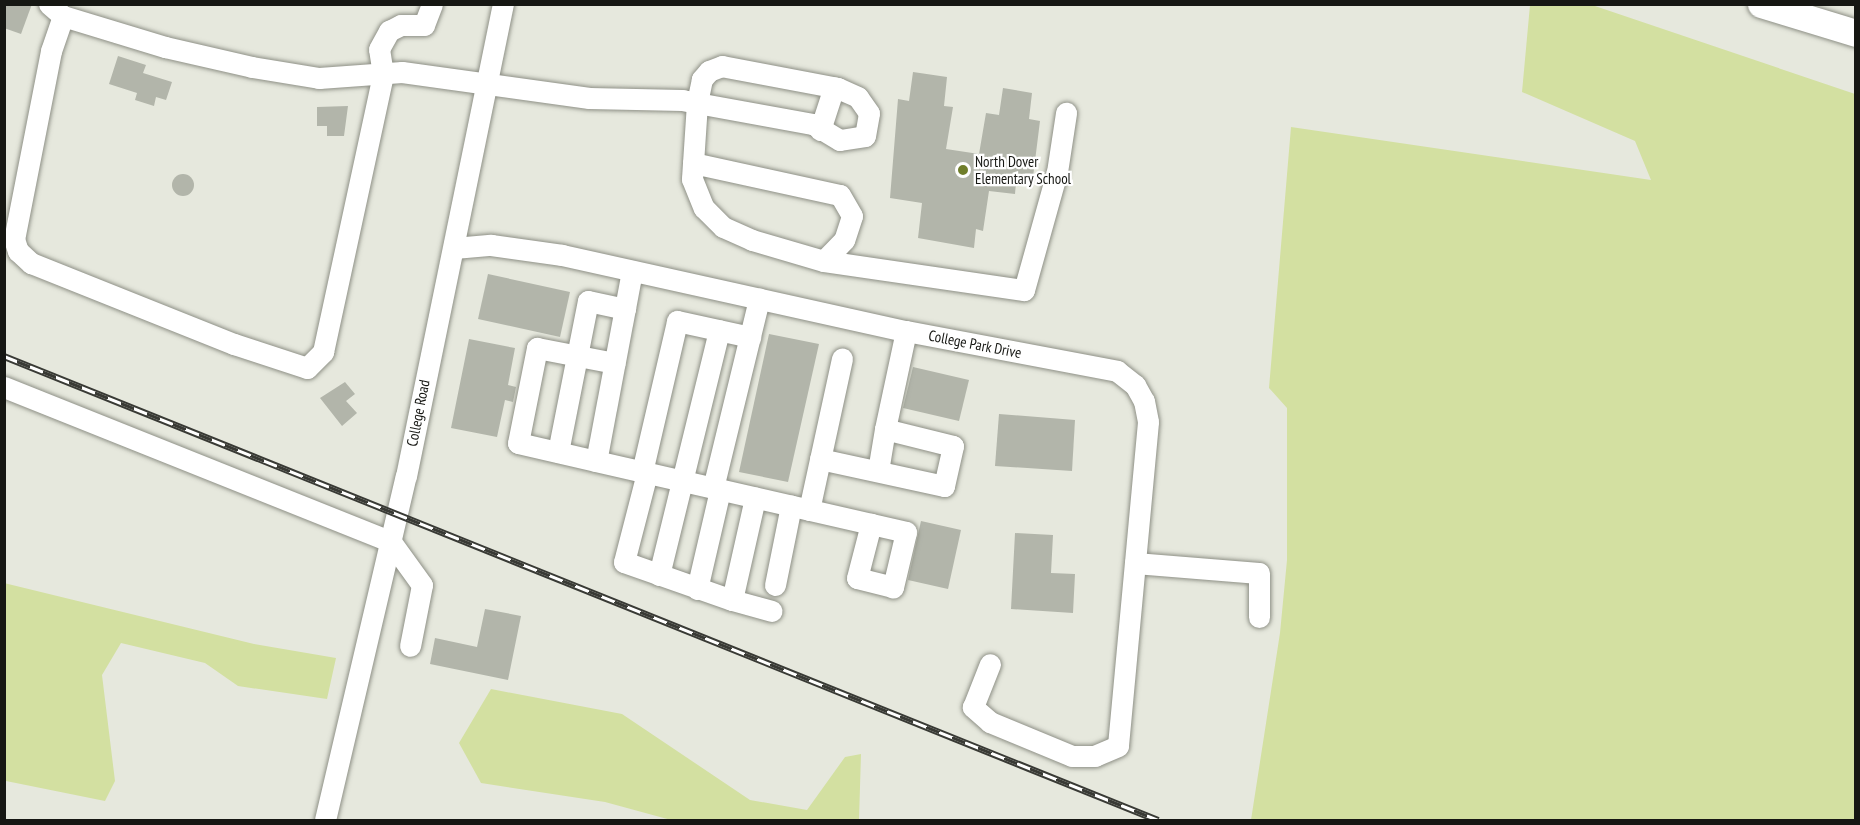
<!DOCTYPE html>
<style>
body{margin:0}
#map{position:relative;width:1860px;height:825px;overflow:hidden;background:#e6e8dd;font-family:"PT Sans Narrow",sans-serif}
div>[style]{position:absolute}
.green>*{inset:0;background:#d3e0a1}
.building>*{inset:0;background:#b2b5aa}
.round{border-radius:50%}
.roads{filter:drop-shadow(0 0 2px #8e9086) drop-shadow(0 0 2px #8e9086)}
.minor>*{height:21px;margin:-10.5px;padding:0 10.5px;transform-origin:10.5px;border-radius:10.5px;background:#fff}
.major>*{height:27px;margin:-13.5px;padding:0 13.5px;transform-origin:13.5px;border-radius:13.5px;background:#fff}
.rail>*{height:7px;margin-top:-3.5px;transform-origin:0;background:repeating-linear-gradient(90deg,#fff 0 14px,#393a35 0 28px);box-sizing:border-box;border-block:2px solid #393a35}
.dots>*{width:16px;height:16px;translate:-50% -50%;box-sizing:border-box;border:3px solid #fff;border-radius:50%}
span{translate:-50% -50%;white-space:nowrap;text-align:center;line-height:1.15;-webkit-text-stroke:4.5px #fff;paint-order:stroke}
.poi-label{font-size:15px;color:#161713}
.left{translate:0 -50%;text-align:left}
.street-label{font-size:15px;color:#161713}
.frame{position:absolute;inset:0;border:6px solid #161713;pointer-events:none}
</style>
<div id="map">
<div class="green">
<i style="clip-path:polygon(1530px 5px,1592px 5px,1855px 94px,1855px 820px,1251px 820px,1280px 633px,1287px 560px,1287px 408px,1269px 388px,1291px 127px,1651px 180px,1635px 141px,1522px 92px)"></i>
<i style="clip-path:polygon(4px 583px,254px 644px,336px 658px,327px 699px,238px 686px,205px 663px,121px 643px,102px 675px,115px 781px,105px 801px,6px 781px)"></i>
<i style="clip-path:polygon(491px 689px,622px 714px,750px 800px,807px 810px,845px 757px,861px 754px,859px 820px,671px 820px,605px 802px,481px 783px,459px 743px)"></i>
</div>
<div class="building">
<i style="clip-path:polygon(4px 4px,32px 4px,21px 34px,4px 28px)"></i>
<i style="clip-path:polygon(118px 56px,146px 65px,143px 73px,172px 82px,166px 100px,156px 97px,154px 106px,135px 100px,137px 93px,109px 84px)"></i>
<i style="clip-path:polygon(913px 72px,947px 77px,944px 106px,953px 107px,946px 149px,979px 154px,986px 113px,999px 115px,1003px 88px,1032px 93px,1029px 119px,1040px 121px,1032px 185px,1016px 182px,1015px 194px,989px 191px,983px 231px,976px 229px,974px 248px,918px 238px,922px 203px,890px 198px,898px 99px,909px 101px)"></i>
<i style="clip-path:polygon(348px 106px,344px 136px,327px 136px,327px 126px,317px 126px,317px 107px)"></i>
<i class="round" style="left:172px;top:174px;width:22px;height:22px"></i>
<i style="clip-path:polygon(488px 274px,570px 292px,560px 337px,478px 319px)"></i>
<i style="clip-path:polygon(769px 334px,819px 344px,788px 482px,739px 472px)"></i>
<i style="clip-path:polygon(469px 339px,515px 348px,508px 385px,516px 387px,513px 402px,505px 400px,497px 437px,451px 428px)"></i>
<i style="clip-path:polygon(913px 367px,969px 380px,959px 421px,903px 408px)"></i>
<i style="clip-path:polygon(345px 382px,355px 394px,346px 401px,357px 413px,342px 426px,320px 398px)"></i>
<i style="clip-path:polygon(999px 414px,1075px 420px,1072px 471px,995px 466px)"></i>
<i style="clip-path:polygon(921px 521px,961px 530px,948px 589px,908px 580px)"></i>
<i style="clip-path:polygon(1015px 533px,1053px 535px,1051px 573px,1075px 574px,1073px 613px,1011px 609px)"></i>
<i style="clip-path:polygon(485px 609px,521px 616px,508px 680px,430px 664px,435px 638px,477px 647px)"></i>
</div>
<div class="roads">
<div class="minor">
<i style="left:49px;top:4px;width:18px;rotate:41deg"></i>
<i style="left:63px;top:16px;width:107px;rotate:16.9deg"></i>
<i style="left:165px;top:47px;width:89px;rotate:12.9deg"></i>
<i style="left:252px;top:67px;width:68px;rotate:9.3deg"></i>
<i style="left:319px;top:78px;width:83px;rotate:-4.1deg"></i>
<i style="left:402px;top:72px;width:189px;rotate:7.9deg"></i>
<i style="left:589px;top:98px;width:93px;rotate:1.2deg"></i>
<i style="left:682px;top:100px;width:15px;rotate:11deg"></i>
<i style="left:697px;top:103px;width:118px;rotate:10.3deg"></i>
<i style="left:813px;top:124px;width:31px;rotate:31deg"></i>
<i style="left:840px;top:140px;width:25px;rotate:-9deg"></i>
<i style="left:865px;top:136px;width:23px;rotate:-80deg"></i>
<i style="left:869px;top:113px;width:19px;rotate:-125deg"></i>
<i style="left:858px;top:97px;width:22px;rotate:-156deg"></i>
<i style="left:838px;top:88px;width:118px;rotate:-169.3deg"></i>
<i style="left:722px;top:66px;width:14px;rotate:159deg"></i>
<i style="left:709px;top:71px;width:11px;rotate:131deg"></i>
<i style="left:702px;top:79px;width:25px;rotate:102deg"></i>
<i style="left:697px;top:103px;width:76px;rotate:93.8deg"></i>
<i style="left:692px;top:179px;width:31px;rotate:68deg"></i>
<i style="left:704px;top:208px;width:27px;rotate:45deg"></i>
<i style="left:723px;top:227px;width:32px;rotate:24deg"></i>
<i style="left:752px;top:240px;width:75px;rotate:16.3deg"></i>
<i style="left:824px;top:261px;width:202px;rotate:8.3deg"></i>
<i style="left:1024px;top:290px;width:123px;rotate:-74.4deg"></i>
<i style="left:1057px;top:172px;width:60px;rotate:-81.3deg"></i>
<i style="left:63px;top:16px;width:37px;rotate:109deg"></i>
<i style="left:51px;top:51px;width:192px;rotate:101.1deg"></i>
<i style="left:14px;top:239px;width:13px;rotate:72deg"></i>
<i style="left:18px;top:251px;width:18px;rotate:43deg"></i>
<i style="left:31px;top:263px;width:219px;rotate:21.8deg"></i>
<i style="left:234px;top:344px;width:77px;rotate:18.2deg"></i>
<i style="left:307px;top:368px;width:23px;rotate:-45deg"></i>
<i style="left:323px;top:352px;width:284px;rotate:-77.8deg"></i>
<i style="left:383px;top:74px;width:25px;rotate:-99deg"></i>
<i style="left:379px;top:49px;width:21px;rotate:-61deg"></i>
<i style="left:389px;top:31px;width:13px;rotate:-27deg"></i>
<i style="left:401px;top:25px;width:23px"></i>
<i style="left:424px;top:25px;width:22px;rotate:-69deg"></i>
<i style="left:820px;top:130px;width:45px;rotate:-72deg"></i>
<i style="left:693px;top:163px;width:150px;rotate:12.3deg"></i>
<i style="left:840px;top:195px;width:24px;rotate:60deg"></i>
<i style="left:852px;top:216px;width:25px;rotate:108deg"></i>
<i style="left:844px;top:240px;width:29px;rotate:134deg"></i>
<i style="left:454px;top:248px;width:37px;rotate:-5deg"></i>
<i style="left:491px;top:245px;width:72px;rotate:8deg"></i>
<i style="left:562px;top:255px;width:352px;rotate:12.5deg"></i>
<i style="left:906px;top:331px;width:215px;rotate:10.7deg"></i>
<i style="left:1117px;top:371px;width:23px;rotate:38deg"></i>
<i style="left:1135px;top:385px;width:18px;rotate:61deg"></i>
<i style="left:1144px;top:401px;width:21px;rotate:79deg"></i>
<i style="left:1148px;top:422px;width:325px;rotate:95.3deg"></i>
<i style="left:1118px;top:746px;width:25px;rotate:157deg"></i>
<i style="left:1095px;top:756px;width:23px;rotate:180deg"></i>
<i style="left:1072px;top:756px;width:89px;rotate:-157.5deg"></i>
<i style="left:990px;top:722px;width:23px;rotate:-139deg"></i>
<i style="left:973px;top:707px;width:46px;rotate:-68.4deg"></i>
<i style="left:632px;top:271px;width:193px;rotate:100.7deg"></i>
<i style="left:596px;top:461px;width:318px;rotate:12.9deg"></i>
<i style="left:906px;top:532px;width:57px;rotate:103.3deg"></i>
<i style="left:893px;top:587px;width:37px;rotate:-166deg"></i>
<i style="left:857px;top:578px;width:56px;rotate:-75.5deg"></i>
<i style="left:4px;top:387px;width:417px;rotate:21.8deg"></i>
<i style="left:391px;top:542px;width:53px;rotate:54.2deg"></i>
<i style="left:422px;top:585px;width:62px;rotate:101.1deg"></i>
<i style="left:558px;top:452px;width:154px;rotate:-78.8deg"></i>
<i style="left:588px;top:301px;width:38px;rotate:12deg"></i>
<i style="left:820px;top:459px;width:127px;rotate:12.3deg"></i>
<i style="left:944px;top:486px;width:41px;rotate:-77.3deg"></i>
<i style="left:953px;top:446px;width:70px;rotate:-166deg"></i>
<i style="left:885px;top:429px;width:100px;rotate:-77.9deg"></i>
<i style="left:596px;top:461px;width:80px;rotate:-167deg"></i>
<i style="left:518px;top:443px;width:97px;rotate:-78.7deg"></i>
<i style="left:537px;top:348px;width:79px;rotate:10.9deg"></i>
<i style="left:878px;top:471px;width:43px;rotate:-80.5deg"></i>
<i style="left:642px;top:472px;width:155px;rotate:-76.9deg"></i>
<i style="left:677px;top:321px;width:75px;rotate:12.4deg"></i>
<i style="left:647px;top:473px;width:92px;rotate:104.5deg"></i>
<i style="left:624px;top:562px;width:114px;rotate:19.4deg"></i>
<i style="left:732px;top:600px;width:105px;rotate:-77.3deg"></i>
<i style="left:713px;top:488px;width:195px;rotate:-76.3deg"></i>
<i style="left:809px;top:510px;width:155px;rotate:-77.7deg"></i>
<i style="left:1135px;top:563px;width:124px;rotate:4.6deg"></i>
<i style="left:1259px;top:573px;width:44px;rotate:90deg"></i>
<i style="left:659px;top:575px;width:252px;rotate:-76.2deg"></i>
<i style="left:775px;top:585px;width:81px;rotate:-78.6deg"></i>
<i style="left:697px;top:589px;width:102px;rotate:-76.9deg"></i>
<i style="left:732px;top:600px;width:41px;rotate:15.4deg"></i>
<i style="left:325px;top:820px;width:353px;rotate:-76.8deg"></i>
<i style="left:406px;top:476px;width:482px;rotate:-78.4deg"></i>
</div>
<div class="major">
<i style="left:1761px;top:4px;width:99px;rotate:17deg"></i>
</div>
</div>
<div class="rail">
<i style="left:4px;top:356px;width:1244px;rotate:21.9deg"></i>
</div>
<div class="dots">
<i style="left:963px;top:170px;background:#707e2b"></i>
</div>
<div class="poi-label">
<span class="left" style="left:975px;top:170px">North Dover<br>Elementary School</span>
</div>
<div class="street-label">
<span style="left:975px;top:344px;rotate:11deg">College Park Drive</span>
<span style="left:418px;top:413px;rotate:-79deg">College Road</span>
</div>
<div class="frame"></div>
</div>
